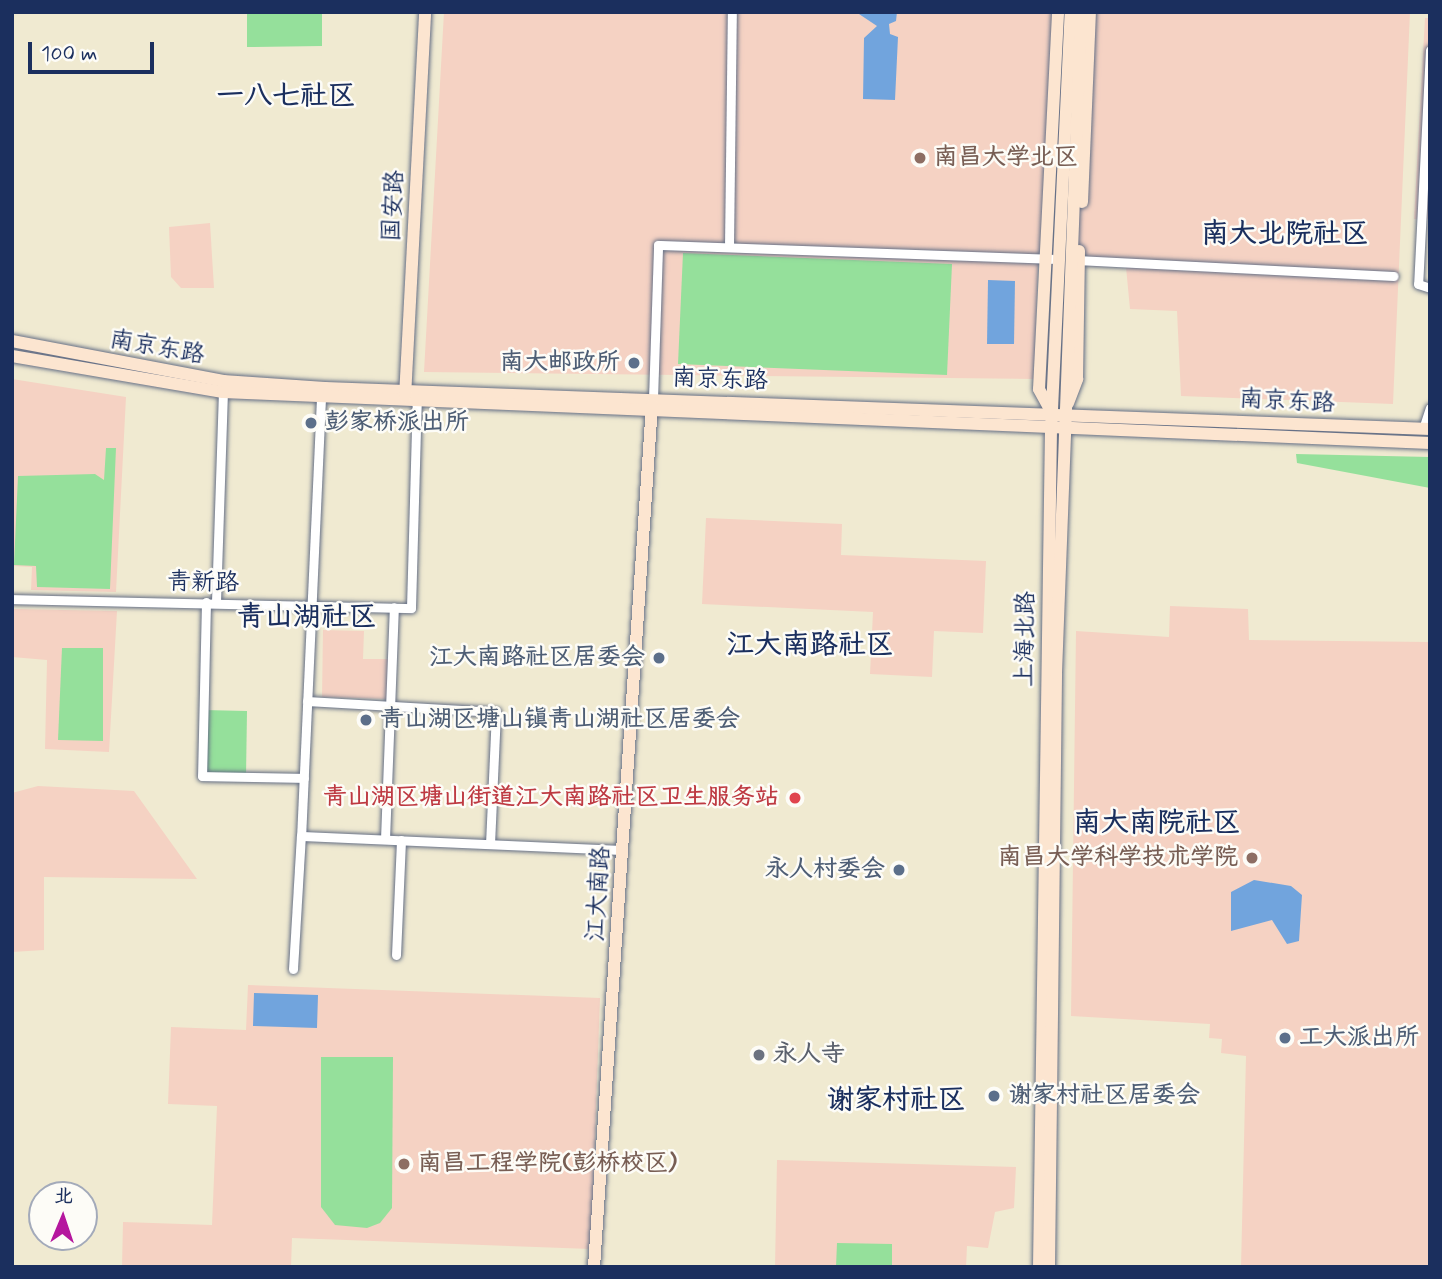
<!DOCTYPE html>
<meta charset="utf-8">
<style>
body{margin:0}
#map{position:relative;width:1442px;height:1279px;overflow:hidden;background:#f0ead1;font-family:Mynerve,"LXGW WenKai TC",sans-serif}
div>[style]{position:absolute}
.built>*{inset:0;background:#f5d2c3}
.green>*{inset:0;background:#95e09b}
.water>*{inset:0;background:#71a4dd}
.roads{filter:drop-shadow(0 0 2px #667086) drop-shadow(0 0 2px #667086)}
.street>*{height:9px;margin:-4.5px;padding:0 4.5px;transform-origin:4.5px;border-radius:4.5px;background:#fff}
.secondary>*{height:12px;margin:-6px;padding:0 6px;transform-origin:6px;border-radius:6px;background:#fce5d0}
.dots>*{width:19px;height:19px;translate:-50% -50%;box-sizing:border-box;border:4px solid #fdfcf7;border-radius:50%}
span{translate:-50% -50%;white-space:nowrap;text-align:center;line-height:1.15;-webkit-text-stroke:5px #fdfcf7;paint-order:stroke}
.education-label{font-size:24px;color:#785e54;font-weight:700}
.left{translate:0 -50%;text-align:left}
.right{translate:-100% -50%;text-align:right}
.street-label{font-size:24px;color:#1b2f5e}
.service-label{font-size:24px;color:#4e5e75;font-weight:700}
.health-label{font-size:24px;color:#be3a42;font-weight:700}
.worship-label{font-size:24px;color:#5b616d;font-weight:700}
.quarter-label{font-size:28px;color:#1b2f5e;font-weight:700}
.frame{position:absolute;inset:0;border:14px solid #1b2f5e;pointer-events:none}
.north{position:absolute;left:28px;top:1181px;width:70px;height:70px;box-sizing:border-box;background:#fdfcf7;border:2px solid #a3aaba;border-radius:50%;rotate:2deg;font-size:19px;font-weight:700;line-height:28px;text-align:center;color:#1b2f5e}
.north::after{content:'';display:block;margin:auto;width:24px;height:32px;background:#b5179e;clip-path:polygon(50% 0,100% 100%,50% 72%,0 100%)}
.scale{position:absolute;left:28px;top:42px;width:126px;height:32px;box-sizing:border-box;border:4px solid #1b2f5e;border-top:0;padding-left:9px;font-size:21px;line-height:24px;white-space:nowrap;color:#1b2f5e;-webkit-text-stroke:5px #fdfcf7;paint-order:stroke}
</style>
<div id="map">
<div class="built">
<i style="clip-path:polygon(444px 12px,1410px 12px,1393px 404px,1181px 396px,1177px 311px,1130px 309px,1126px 267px,1038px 265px,1034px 379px,424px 372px)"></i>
<i style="clip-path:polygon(1425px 18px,1430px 18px,1430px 219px,1414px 219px)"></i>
<i style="clip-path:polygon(210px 223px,214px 288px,181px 288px,171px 277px,169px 227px)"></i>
<i style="clip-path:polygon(12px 379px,126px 397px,116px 592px,31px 590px,32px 567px,12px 566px)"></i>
<i style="clip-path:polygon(706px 518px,842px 524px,841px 555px,986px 561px,983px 633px,934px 631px,932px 677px,870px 674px,873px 612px,702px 604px)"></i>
<i style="clip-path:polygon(1170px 606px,1248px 609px,1249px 640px,1428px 642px,1430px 1267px,1241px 1267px,1246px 1056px,1221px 1053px,1222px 1039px,1209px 1038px,1210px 1024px,1071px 1016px,1076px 631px,1169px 637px)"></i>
<i style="clip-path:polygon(12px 609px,117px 611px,109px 752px,45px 749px,47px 660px,12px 657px)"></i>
<i style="clip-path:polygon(323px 630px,364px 631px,363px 659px,390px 659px,389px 699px,322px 697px)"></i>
<i style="clip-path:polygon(38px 786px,134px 791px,197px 879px,44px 877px,44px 950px,12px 952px,12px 793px)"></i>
<i style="clip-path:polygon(248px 985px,600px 998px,591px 1249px,292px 1238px,291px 1267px,122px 1267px,123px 1222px,212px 1225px,217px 1106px,168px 1104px,171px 1027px,246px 1030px)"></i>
<i style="clip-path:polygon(777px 1160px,1016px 1167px,1014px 1208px,995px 1212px,988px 1248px,967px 1246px,966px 1267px,775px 1267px)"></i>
</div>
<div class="green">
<i style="clip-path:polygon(247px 12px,322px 12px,322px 46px,247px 47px)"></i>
<i style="clip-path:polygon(683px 253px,952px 264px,947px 375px,678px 364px)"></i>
<i style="clip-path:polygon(106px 448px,116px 448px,110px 589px,37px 587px,36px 566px,14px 565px,18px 476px,95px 474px,104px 480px)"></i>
<i style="clip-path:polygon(1296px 454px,1430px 457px,1430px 488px,1297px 463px)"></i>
<i style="clip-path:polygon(62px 648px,103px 648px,103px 741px,58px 740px)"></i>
<i style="clip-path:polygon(203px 710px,247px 711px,246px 777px,202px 776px)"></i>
<i style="clip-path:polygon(321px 1057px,393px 1057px,392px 1208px,380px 1223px,367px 1228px,335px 1225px,321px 1207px)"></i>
<i style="clip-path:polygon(837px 1243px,892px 1244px,892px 1267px,836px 1267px)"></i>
</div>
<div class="water">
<i style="clip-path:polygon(856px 12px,897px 12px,896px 21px,889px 24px,890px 34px,898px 37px,895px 100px,863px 99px,864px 38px,877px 26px)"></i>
<i style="clip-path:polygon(988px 280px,1015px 281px,1014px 344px,987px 344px)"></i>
<i style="clip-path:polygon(1254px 880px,1291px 886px,1302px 895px,1299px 941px,1287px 944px,1272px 920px,1231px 931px,1231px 892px)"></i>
<i style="clip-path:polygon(254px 993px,318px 995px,317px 1028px,253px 1026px)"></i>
</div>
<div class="roads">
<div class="street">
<i style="left:1430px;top:50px;width:234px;rotate:92.9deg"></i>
<i style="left:1418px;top:284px;width:13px;rotate:18deg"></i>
<i style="left:729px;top:246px;width:234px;rotate:-89.3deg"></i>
<i style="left:1076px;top:260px;width:318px;rotate:2.9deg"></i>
<i style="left:321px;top:398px;width:438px;rotate:92.6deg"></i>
<i style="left:301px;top:836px;width:322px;rotate:2.5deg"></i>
<i style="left:653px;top:399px;width:154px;rotate:-88.1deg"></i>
<i style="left:658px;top:245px;width:394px;rotate:2deg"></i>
<i style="left:1423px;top:429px;width:22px;rotate:-72deg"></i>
<i style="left:12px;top:599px;width:399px;rotate:1.3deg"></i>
<i style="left:411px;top:608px;width:213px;rotate:-88.4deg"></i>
<i style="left:206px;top:602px;width:174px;rotate:91.3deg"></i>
<i style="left:202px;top:776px;width:102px;rotate:1.1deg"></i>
<i style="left:216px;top:602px;width:210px;rotate:-88.1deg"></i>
<i style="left:307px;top:701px;width:189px;rotate:3.3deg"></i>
<i style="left:496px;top:712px;width:132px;rotate:92.6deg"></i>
<i style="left:385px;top:839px;width:232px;rotate:-87.8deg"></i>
<i style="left:396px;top:955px;width:115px;rotate:-87.5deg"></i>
<i style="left:293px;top:969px;width:133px;rotate:-86.6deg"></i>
</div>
<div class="secondary">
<i style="left:1082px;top:202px;width:190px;rotate:-87.6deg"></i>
<i style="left:12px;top:341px;width:215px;rotate:10.7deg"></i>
<i style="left:223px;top:381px;width:102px;rotate:3.9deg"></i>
<i style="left:325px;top:388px;width:1106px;rotate:2.12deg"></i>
<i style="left:12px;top:356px;width:214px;rotate:9.7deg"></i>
<i style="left:223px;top:392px;width:1208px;rotate:2.42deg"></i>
<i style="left:405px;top:397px;width:386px;rotate:-87deg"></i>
<i style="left:1068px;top:403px;width:26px;rotate:-69deg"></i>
<i style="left:1077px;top:379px;width:128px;rotate:-89.1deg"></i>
<i style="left:1051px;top:411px;width:25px;rotate:-119deg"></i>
<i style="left:1039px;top:389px;width:377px;rotate:-87.1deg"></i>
<i style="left:594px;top:1267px;width:864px;rotate:-86.15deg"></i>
<i style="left:1039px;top:1267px;width:837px;rotate:-89.18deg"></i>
<i style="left:1051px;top:430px;width:418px;rotate:-87.3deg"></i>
<i style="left:1049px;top:1267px;width:594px;rotate:-89.32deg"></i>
<i style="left:1056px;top:673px;width:661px;rotate:-87.83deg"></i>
</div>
</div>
<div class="dots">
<i style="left:920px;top:158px;background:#8d6e63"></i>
<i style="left:634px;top:363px;background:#5c6f8a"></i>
<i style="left:311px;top:423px;background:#5c6f8a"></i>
<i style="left:659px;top:658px;background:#5c6f8a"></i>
<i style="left:366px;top:720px;background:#5c6f8a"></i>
<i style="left:795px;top:798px;background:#e0444e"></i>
<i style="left:1252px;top:858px;background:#8d6e63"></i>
<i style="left:899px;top:870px;background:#5c6f8a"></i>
<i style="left:1285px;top:1038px;background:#5c6f8a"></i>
<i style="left:759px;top:1055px;background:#6b7280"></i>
<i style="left:994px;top:1096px;background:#5c6f8a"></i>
<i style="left:404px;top:1164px;background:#8d6e63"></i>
</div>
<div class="education-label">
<span class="left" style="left:934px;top:158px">南昌大学北区</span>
<span class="right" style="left:1238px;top:858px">南昌大学科学技术学院</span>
<span class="left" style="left:418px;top:1164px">南昌工程学院(彭桥校区)</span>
</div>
<div class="street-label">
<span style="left:394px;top:206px;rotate:-87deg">国安路</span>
<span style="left:157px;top:348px;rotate:10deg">南京东路</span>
<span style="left:720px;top:380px;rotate:2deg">南京东路</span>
<span style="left:1287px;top:402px;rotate:3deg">南京东路</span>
<span style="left:203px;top:583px;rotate:1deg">青新路</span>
<span style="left:1026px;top:639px;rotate:-89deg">上海北路</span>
<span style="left:599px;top:894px;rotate:-86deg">江大南路</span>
</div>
<div class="service-label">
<span class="right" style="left:620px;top:363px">南大邮政所</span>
<span class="left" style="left:325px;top:423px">彭家桥派出所</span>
<span class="right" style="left:645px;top:658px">江大南路社区居委会</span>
<span class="left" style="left:380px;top:720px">青山湖区塘山镇青山湖社区居委会</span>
<span class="right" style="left:885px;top:870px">永人村委会</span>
<span class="left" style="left:1299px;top:1038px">工大派出所</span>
<span class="left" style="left:1008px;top:1096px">谢家村社区居委会</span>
</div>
<div class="health-label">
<span class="right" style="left:779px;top:798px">青山湖区塘山街道江大南路社区卫生服务站</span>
</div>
<div class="worship-label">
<span class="left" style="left:773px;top:1055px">永人寺</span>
</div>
<div class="quarter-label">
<span style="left:286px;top:97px">一八七社区</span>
<span style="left:1285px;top:235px">南大北院社区</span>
<span style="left:307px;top:618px">青山湖社区</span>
<span style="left:810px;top:646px">江大南路社区</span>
<span style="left:1157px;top:824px">南大南院社区</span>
<span style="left:896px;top:1101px">谢家村社区</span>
</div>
<div class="frame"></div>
<div class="north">北</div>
<div class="scale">100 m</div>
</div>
